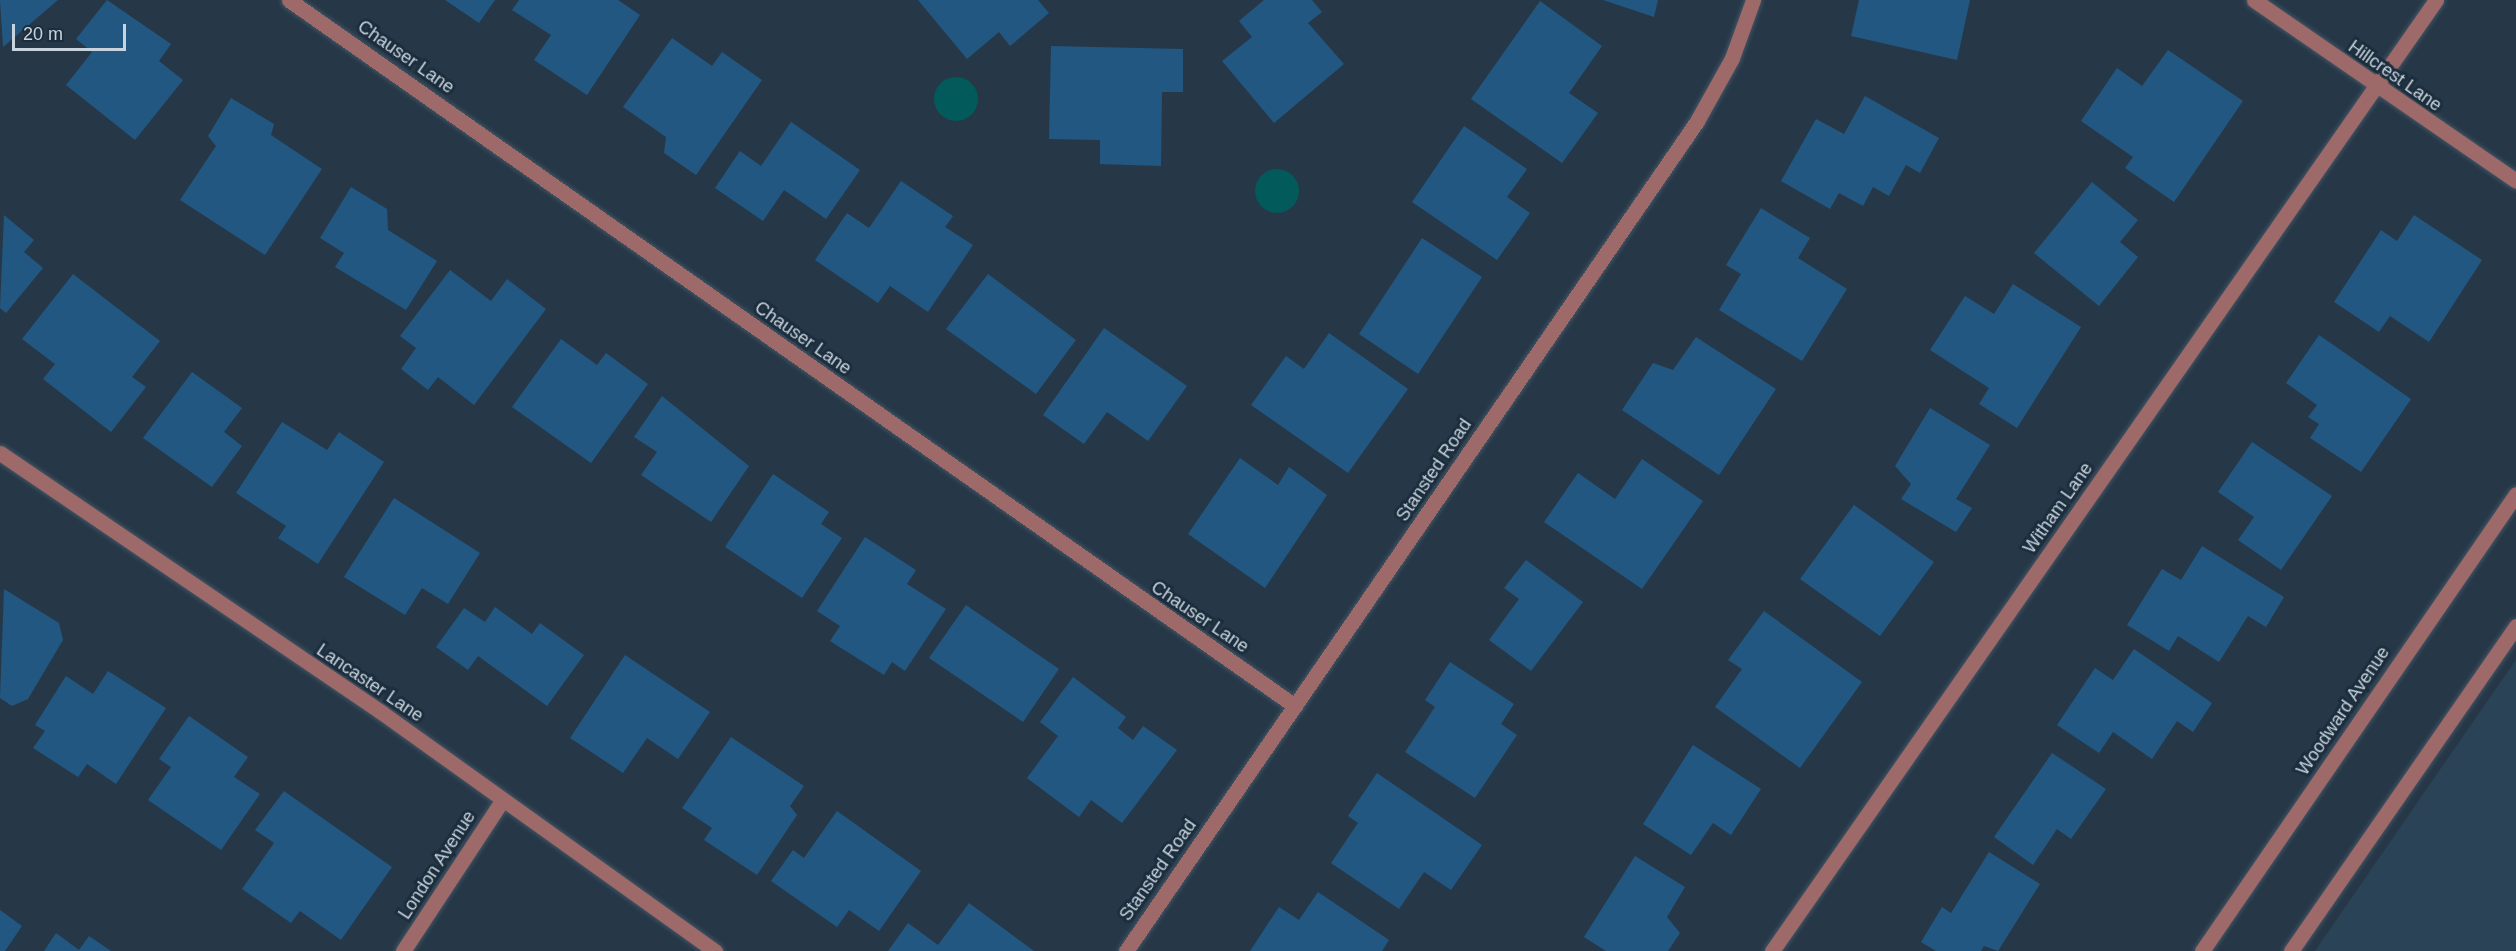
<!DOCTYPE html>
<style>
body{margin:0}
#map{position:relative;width:2516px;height:951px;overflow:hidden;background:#263848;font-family:Helvetica,sans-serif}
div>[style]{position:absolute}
.built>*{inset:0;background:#2b4357}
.water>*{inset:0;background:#025a5b}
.round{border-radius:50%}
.building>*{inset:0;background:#225782}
.roads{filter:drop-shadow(0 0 2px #435463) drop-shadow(0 0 2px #435463)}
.minor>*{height:15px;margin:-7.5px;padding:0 7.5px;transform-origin:7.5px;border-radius:7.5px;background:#9d6969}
span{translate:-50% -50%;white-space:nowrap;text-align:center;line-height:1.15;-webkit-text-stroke:6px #1c2e3d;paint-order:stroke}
.street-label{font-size:18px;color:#c8d3dd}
.scale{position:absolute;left:12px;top:24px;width:114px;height:27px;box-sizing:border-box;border:3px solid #c8d3dd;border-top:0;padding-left:8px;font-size:18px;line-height:21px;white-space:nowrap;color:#c8d3dd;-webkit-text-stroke:4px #1c2e3d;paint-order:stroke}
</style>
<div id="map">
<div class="built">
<i style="clip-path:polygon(2516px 660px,2516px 951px,2315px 951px,2457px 745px)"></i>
</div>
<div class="water">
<i class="round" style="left:934px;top:77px;width:44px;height:44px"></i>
<i class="round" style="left:1255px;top:169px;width:44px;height:44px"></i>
</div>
<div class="building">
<i style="clip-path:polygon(0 0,58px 0,3px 47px)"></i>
<i style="clip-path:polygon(107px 0,171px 44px,159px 61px,183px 80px,135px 140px,66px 85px,92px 52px,76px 39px)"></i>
<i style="clip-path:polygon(445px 0,495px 0,479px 23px)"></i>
<i style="clip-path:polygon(519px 0,618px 0,640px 15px,587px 95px,534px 60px,551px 35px,512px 10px)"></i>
<i style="clip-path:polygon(918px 0,1038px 0,1049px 13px,1010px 46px,999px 32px,967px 59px)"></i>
<i style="clip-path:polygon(1264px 0,1312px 0,1322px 12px,1308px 23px,1344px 64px,1274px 123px,1222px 61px,1252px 37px,1239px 21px)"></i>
<i style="clip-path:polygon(1603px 0,1658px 0,1654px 17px)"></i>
<i style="clip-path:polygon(1859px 0,1970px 0,1957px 60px,1851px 36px)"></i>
<i style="clip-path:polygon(1540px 1px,1602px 46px,1569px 93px,1598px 113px,1562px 163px,1471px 99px)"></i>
<i style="clip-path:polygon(672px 38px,712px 66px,722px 52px,762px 80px,696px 175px,664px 153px,666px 137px,623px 107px)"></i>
<i style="clip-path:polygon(1051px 46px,1183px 49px,1183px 92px,1162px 92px,1161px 166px,1100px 164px,1100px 140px,1049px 139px)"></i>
<i style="clip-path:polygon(2168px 50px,2243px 101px,2174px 202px,2125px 168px,2133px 157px,2081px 121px,2117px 68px,2142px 86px)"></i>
<i style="clip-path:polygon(1865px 96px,1939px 138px,1920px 173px,1906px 165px,1889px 196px,1873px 187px,1863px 206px,1839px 193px,1830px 209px,1781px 181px,1816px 119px,1844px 134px)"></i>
<i style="clip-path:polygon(231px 98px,274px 124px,271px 135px,322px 169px,265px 255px,180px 200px,216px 146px,208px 136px)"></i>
<i style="clip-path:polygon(791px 122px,860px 170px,826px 219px,784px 190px,763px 221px,715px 188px,740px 151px,761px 166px)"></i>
<i style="clip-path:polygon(1464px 126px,1527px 169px,1507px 197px,1530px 213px,1497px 260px,1412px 202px)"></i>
<i style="clip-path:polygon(901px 181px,953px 216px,945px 227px,973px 245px,928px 312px,890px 286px,878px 303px,815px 260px,847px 213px,869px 228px)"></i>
<i style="clip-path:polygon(2092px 182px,2138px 220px,2120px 242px,2138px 257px,2099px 306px,2034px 253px)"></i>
<i style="clip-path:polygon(351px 187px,387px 209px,388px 230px,437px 261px,406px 310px,335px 267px,344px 253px,320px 238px)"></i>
<i style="clip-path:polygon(1761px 208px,1810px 238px,1798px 258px,1847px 289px,1802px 361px,1719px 310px,1741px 274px,1726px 265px)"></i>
<i style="clip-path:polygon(4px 215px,34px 240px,24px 252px,43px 268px,6px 313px,0 308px)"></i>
<i style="clip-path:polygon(2414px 215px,2482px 260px,2429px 342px,2390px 316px,2379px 332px,2334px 302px,2381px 230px,2397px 241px)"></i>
<i style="clip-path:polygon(1422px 238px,1482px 277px,1418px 374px,1359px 334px)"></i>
<i style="clip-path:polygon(450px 270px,491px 301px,507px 279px,546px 309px,474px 405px,438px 377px,428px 390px,401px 369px,416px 348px,400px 336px)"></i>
<i style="clip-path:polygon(73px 274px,160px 341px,132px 377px,146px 387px,111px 432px,43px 379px,55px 364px,22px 339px)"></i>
<i style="clip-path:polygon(988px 274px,1076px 340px,1036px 394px,946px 329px)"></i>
<i style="clip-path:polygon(2013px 284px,2081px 327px,2017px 428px,1979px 404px,1989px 388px,1930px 350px,1965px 296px,1994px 314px)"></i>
<i style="clip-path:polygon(1104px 328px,1187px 386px,1148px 441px,1107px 412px,1084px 444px,1043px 415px)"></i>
<i style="clip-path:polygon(1329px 333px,1408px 389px,1348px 473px,1251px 405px,1286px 356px,1304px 369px)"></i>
<i style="clip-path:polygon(2319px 335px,2411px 399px,2361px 472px,2310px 438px,2319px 424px,2308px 417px,2317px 405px,2286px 383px)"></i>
<i style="clip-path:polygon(1696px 337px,1776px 389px,1719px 475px,1622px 410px,1653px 363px,1673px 370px)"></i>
<i style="clip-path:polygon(561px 339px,597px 365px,606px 353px,648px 384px,591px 463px,512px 407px)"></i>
<i style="clip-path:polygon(192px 372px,242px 408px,224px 432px,242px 446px,212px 487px,143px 438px)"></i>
<i style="clip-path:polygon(662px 396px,749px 466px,711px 522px,641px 475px,657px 452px,634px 437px)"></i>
<i style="clip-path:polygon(1930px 408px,1990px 445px,1956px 499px,1972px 508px,1956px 532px,1901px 499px,1911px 484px,1895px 466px)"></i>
<i style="clip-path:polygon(282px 422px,327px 450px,339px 432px,384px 462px,318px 564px,278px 538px,286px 526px,236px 493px)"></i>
<i style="clip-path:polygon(2252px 442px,2332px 496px,2281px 570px,2238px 540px,2254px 517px,2218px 492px)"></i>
<i style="clip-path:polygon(1240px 458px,1278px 485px,1289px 467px,1327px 495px,1265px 588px,1188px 534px)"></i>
<i style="clip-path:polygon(1642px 459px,1703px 501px,1642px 589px,1544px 522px,1578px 473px,1615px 499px)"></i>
<i style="clip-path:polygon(773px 474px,829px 512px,821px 524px,842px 538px,802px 598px,725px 547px)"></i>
<i style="clip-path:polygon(394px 498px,480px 553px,448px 604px,422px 588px,405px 615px,344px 577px)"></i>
<i style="clip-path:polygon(1854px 505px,1934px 562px,1880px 636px,1800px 579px)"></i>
<i style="clip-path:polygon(865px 537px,916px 570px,907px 584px,946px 609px,905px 671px,892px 662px,884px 675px,830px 641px,840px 626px,817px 611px)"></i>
<i style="clip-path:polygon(2202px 546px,2284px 597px,2266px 627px,2248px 616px,2219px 662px,2178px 636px,2169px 651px,2127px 625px,2162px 569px,2181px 580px)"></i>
<i style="clip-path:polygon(1526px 560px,1583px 602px,1531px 671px,1489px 640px,1519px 599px,1504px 588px)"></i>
<i style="clip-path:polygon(4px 589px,59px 623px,63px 640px,28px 699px,12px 706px,0 698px)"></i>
<i style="clip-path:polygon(966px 605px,1059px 669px,1023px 722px,929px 658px)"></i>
<i style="clip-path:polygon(495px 607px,532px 634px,540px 623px,584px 655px,547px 706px,478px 656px,468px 670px,436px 647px,464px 608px,485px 622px)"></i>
<i style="clip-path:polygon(1764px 611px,1862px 682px,1800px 768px,1715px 707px,1742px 669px,1728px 660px)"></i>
<i style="clip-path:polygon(2134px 649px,2212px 703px,2193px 732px,2177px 721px,2152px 759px,2113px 732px,2099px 753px,2057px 725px,2095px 668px,2113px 680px)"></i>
<i style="clip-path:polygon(625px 655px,710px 712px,678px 759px,647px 738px,623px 773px,570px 738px)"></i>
<i style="clip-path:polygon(1450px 662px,1514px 704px,1501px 724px,1517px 735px,1475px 798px,1405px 752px,1435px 707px,1425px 700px)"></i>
<i style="clip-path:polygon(108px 671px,166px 708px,116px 784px,87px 764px,78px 777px,33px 748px,45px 731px,35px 725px,66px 676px,93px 694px)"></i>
<i style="clip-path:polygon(1073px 677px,1126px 717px,1118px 728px,1133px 740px,1143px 726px,1177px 750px,1122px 823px,1091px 800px,1079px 817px,1027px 778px,1058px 736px,1040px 722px)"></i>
<i style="clip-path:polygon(189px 716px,248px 757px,234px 777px,260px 794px,221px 850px,148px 800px,171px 767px,159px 759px)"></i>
<i style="clip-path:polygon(731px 737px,804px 786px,790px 806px,797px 815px,757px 875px,704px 840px,712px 828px,682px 808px)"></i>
<i style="clip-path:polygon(1693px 745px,1761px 789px,1731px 835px,1713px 823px,1691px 855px,1643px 824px)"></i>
<i style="clip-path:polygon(2052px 753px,2106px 789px,2071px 839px,2057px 829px,2033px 865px,1994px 837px)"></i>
<i style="clip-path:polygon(1377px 773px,1482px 845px,1451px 890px,1424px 872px,1399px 909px,1331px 863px,1358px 823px,1348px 816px)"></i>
<i style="clip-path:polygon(284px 791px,392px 867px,341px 940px,300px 911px,291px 923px,242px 889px,274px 843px,255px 830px)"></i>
<i style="clip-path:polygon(837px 811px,921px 871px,879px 931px,849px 910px,837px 927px,771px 881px,793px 850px,804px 858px)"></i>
<i style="clip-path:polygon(1989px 852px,2040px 884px,1998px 951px,1984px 946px,1981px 951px,1936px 951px,1921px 942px,1942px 907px,1951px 913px)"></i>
<i style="clip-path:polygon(1635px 856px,1685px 887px,1667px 917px,1680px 933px,1668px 951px,1606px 951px,1584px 937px)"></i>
<i style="clip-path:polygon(1318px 892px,1389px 940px,1382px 951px,1250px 951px,1279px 907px,1299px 920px)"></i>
<i style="clip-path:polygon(969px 903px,1034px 951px,888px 951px,908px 923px,938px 945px)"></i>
<i style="clip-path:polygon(0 910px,22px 926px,5px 951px,0 951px)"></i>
<i style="clip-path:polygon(56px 933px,79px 950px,89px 936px,111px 951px,44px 951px)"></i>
</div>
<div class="roads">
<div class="minor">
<i style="left:289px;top:0;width:1229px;rotate:35.06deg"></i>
<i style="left:2254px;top:0;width:318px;rotate:34.6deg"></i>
<i style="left:0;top:453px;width:461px;rotate:34.2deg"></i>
<i style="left:381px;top:712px;width:411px;rotate:35.6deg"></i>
<i style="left:403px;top:951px;width:180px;rotate:-56.6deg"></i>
<i style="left:1126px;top:951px;width:1007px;rotate:-55.47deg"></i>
<i style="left:1697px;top:121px;width:72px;rotate:-60.9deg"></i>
<i style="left:1732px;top:58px;width:62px;rotate:-70.1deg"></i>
<i style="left:1772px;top:951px;width:1160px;rotate:-55.08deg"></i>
<i style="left:2202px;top:951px;width:554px;rotate:-55.51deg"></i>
<i style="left:2291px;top:951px;width:395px;rotate:-55.3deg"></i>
</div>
</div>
<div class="street-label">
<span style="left:406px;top:57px;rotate:35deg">Chauser Lane</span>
<span style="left:2395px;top:76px;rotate:35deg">Hillcrest Lane</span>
<span style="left:803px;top:338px;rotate:35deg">Chauser Lane</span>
<span style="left:1434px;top:470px;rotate:-56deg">Stansted Road</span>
<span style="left:2058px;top:508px;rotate:-55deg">Witham Lane</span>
<span style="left:1200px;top:617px;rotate:34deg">Chauser Lane</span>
<span style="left:370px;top:683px;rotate:34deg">Lancaster Lane</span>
<span style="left:2343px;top:711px;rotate:-56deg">Woodward Avenue</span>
<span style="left:437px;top:865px;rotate:-57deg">London Avenue</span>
<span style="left:1158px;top:870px;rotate:-55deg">Stansted Road</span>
</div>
<div class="scale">20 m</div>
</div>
